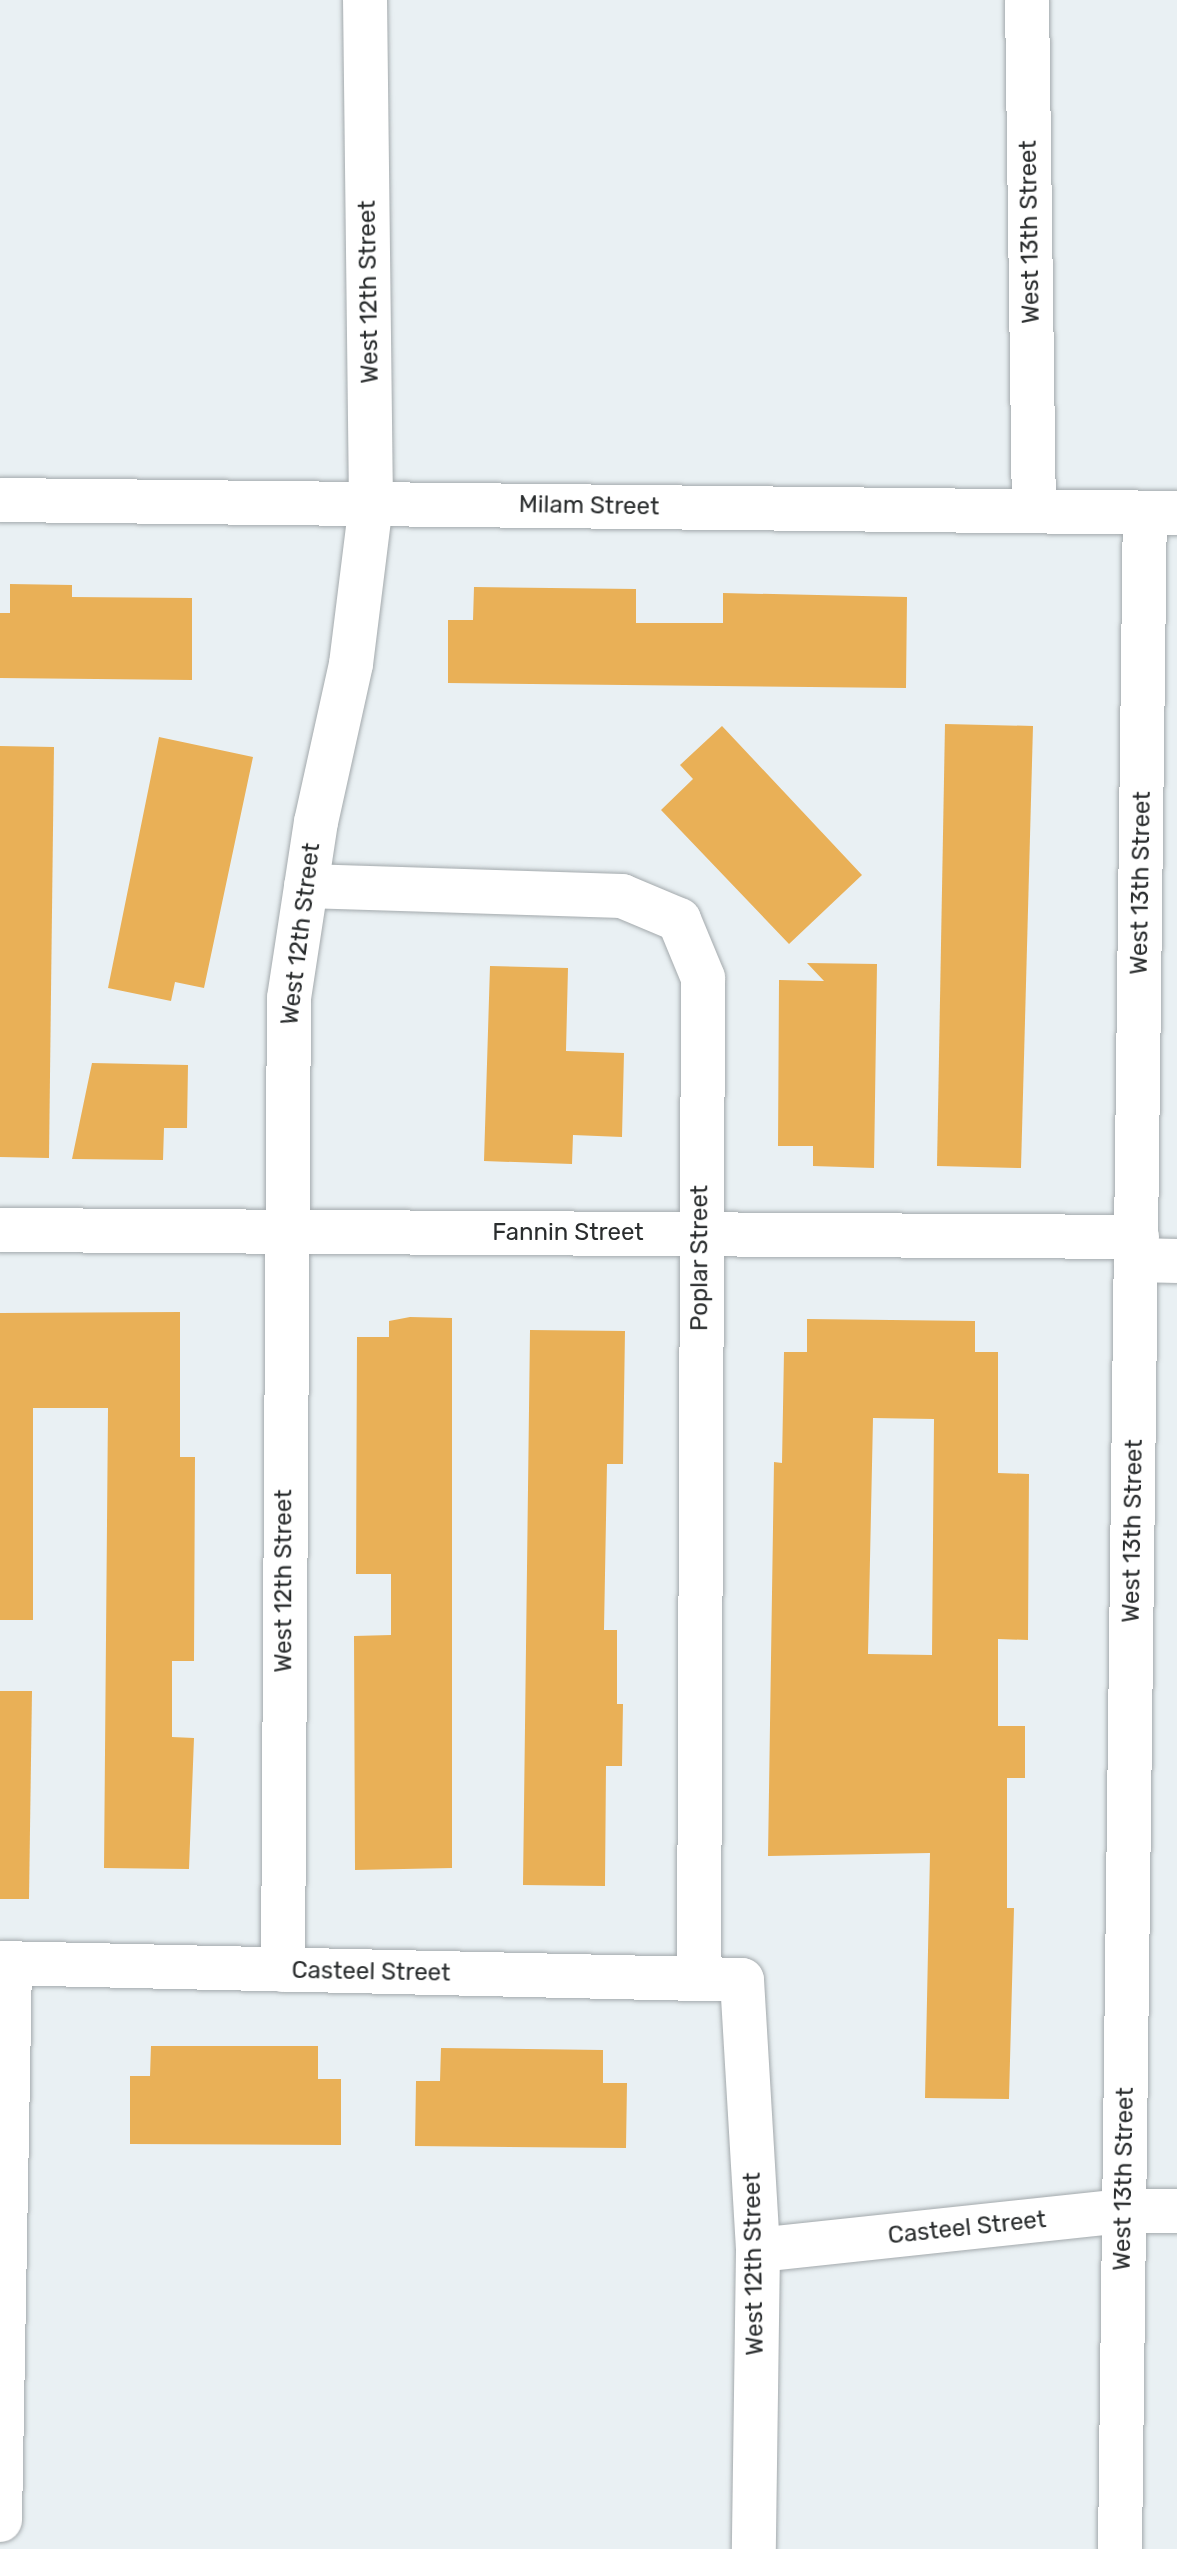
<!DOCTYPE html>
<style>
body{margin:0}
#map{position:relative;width:1177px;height:2549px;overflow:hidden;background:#e9f0f3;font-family:Rubik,sans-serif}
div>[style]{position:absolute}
.building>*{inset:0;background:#e9b057}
.roads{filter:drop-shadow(0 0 2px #a3a9ac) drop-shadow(0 0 2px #a3a9ac)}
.minor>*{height:44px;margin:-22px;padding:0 22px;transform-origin:22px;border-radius:22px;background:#fff}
span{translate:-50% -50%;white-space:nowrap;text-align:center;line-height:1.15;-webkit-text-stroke:6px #fff;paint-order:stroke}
.street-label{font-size:24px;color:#2a2d2e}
</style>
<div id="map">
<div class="building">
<i style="clip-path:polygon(10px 584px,72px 585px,72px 597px,192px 598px,192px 680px,0 678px,0 613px,10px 613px)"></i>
<i style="clip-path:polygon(474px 587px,636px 589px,636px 623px,723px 623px,723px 593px,907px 597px,906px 688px,448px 683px,448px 620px,473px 620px)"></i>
<i style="clip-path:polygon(945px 724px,1033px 726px,1021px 1168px,937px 1166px)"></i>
<i style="clip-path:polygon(722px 726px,862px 875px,789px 944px,661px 810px,693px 779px,680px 765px)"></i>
<i style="clip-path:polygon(159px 737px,253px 757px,204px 988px,175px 982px,171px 1001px,108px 988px)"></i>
<i style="clip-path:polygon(0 746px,54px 747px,49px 1158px,0 1157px)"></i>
<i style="clip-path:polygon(807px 963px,877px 964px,874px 1168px,813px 1166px,813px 1146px,778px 1146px,779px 980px,824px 981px)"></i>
<i style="clip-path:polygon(490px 966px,568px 968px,566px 1051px,624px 1053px,622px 1137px,573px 1135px,572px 1164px,484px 1161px)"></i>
<i style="clip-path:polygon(92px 1063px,188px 1065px,187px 1128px,164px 1128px,163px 1160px,72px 1159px)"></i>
<i style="clip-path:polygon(180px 1312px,180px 1457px,195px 1457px,194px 1661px,172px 1661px,172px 1737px,194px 1738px,189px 1869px,104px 1868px,108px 1408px,33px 1408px,33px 1620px,0 1620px,0 1313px)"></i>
<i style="clip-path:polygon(410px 1317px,452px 1318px,452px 1868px,355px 1870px,354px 1636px,391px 1635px,391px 1574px,356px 1574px,357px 1337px,389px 1337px,389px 1321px)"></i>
<i style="clip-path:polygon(evenodd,807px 1319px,975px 1321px,975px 1352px,998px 1352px,998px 1473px,1029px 1474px,1028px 1640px,998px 1639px,998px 1726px,1025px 1726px,1025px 1778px,1007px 1778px,1007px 1908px,1014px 1908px,1009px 2099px,925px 2098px,930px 1853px,768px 1856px,774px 1462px,782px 1463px,784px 1352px,807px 1352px,807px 1319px,873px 1418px,934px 1419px,932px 1655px,868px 1654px,873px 1418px)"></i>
<i style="clip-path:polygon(530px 1330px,625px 1331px,623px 1464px,607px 1464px,604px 1630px,617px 1630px,617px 1704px,623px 1704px,622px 1766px,606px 1766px,605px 1886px,523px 1885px)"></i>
<i style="clip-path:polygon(0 1691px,32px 1691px,29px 1899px,0 1899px)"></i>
<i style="clip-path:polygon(151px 2046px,318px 2046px,318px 2079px,341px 2079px,341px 2145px,130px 2144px,130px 2076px,150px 2076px)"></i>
<i style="clip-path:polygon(441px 2048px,603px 2050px,603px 2083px,627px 2083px,626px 2148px,415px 2146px,416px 2081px,440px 2081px)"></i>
</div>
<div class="roads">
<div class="minor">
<i style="left:1027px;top:0;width:511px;rotate:89.22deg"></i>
<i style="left:0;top:500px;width:1177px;rotate:0.63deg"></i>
<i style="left:306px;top:886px;width:316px;rotate:1.8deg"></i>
<i style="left:622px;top:896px;width:62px;rotate:22.8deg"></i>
<i style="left:679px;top:920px;width:63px;rotate:67.5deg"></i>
<i style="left:703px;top:978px;width:1001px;rotate:90.23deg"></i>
<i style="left:0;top:1230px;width:1137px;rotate:0.35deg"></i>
<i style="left:1136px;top:1260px;width:41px;rotate:1.4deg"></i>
<i style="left:0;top:1963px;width:742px;rotate:1.31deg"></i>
<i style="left:742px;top:1980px;width:270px;rotate:86.6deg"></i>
<i style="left:758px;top:2250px;width:299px;rotate:90.8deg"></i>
<i style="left:283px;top:1970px;width:972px;rotate:-89.65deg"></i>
<i style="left:289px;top:998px;width:178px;rotate:-81.3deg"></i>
<i style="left:316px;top:822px;width:162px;rotate:-77.5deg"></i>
<i style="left:351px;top:664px;width:161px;rotate:-82.9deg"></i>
<i style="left:371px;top:504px;width:504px;rotate:-90.68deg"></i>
<i style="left:758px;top:2250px;width:368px;rotate:-6.1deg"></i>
<i style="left:1124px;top:2211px;width:53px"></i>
<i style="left:0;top:2520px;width:557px;rotate:-88.97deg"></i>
<i style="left:1120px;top:2549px;width:2036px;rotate:-89.3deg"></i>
</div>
</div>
<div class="street-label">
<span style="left:1030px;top:232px;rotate:-91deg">West 13th Street</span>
<span style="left:369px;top:292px;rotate:-91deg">West 12th Street</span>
<span style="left:589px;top:506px;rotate:1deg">Milam Street</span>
<span style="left:1141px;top:883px;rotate:-89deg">West 13th Street</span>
<span style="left:301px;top:934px;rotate:-83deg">West 12th Street</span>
<span style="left:568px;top:1233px">Fannin Street</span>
<span style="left:700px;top:1258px;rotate:-90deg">Poplar Street</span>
<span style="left:1133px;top:1531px;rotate:-89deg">West 13th Street</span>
<span style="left:284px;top:1581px;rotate:-90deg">West 12th Street</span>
<span style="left:371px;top:1972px;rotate:1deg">Casteel Street</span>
<span style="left:1124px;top:2179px;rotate:-89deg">West 13th Street</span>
<span style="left:967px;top:2228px;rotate:-6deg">Casteel Street</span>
<span style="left:754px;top:2264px;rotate:-91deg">West 12th Street</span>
</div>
</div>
